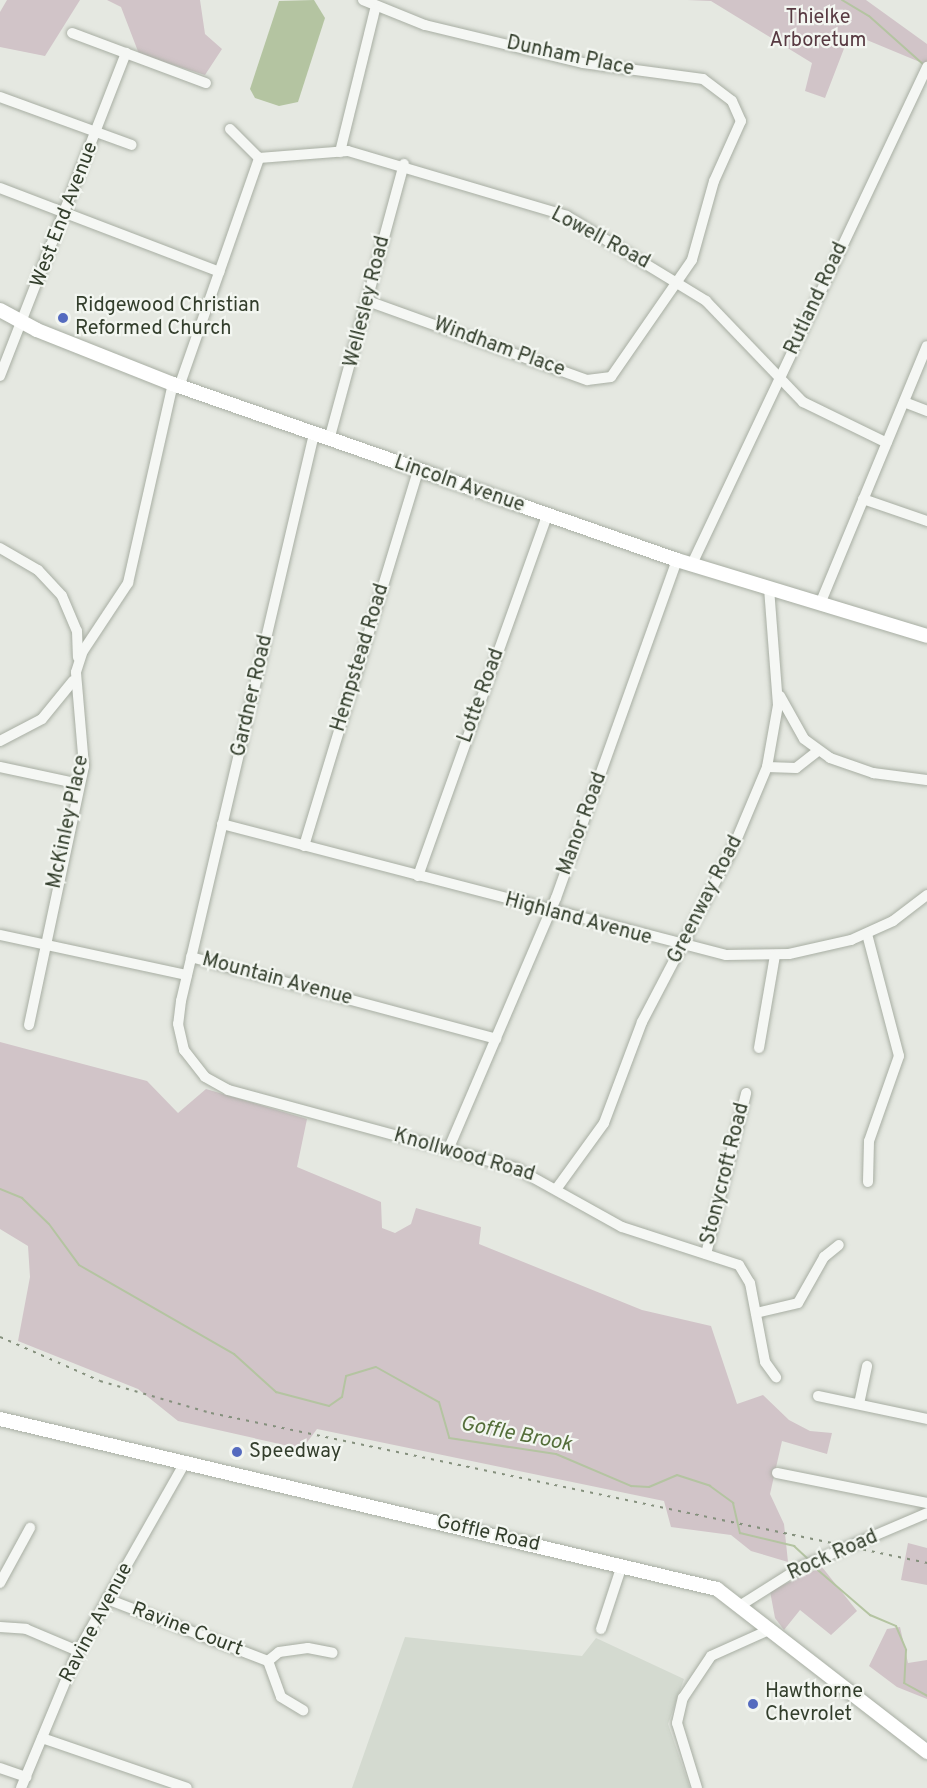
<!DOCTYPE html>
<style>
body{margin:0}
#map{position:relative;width:927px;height:1788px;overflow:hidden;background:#e5e8e1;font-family:Overpass,sans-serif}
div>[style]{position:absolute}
.built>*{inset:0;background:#d4dad0}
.green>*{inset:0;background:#d1c4c8}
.water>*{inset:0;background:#b4c4a1}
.stream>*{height:2px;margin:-1px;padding:0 1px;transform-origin:1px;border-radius:1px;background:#b4c4a1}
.roads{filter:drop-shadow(0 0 2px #a8aea3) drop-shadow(0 0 2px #a8aea3)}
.minor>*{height:10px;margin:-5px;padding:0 5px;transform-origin:5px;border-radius:5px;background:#f5f7f4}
.major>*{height:14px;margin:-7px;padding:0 7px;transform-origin:7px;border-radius:7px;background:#fff}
.rail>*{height:2px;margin-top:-1px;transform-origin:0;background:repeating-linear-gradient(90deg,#85907d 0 3px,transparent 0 9px)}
.dots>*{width:16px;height:16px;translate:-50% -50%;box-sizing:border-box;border:3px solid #f3f6f1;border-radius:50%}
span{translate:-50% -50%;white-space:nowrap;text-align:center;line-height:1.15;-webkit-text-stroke:4.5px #f3f6f1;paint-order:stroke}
.park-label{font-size:20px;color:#583a42}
.street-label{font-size:20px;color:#333e2c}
.poi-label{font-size:20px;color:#333e2c}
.left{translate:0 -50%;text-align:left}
.water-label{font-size:21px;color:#546e3a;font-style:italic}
</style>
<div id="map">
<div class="built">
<i style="clip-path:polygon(405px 1637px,582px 1656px,596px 1638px,684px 1679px,668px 1724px,690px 1788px,352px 1788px)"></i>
</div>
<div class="green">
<i style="clip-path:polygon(7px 0,80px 0,45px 56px,0 47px,0 12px)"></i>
<i style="clip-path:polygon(107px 0,200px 0,205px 34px,222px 49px,205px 75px,139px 54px,121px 7px)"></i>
<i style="clip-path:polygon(687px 0,866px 0,927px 44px,927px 65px,850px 33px,825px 98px,805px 91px,812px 63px,711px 1px)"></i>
<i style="clip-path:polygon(0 1042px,147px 1081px,178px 1113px,206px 1089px,307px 1119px,297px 1167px,381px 1202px,382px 1228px,395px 1233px,411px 1224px,416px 1208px,481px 1227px,479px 1244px,642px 1310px,711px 1326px,737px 1404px,763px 1395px,789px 1420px,810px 1431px,832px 1433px,827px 1454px,782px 1441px,770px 1494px,784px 1524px,788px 1562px,751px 1551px,731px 1535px,671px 1527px,664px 1501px,317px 1429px,302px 1449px,178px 1421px,138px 1389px,18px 1341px,30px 1277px,28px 1246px,0 1229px)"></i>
<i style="clip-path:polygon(908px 1543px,927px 1548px,927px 1585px,901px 1580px)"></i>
<i style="clip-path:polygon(822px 1567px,857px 1611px,831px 1635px,800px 1610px,784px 1630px,775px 1618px,770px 1591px)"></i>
<i style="clip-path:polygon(900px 1627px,908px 1663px,927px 1660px,927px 1699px,897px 1687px,869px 1666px,887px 1629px)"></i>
</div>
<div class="water">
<i style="clip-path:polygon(279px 1px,314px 0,325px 18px,298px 102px,279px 106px,255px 98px,250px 89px)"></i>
</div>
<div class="stream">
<i style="left:842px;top:0;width:31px;rotate:31deg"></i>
<i style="left:869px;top:16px;width:74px;rotate:41.7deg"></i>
<i style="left:0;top:1189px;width:24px;rotate:22deg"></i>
<i style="left:22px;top:1198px;width:37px;rotate:44deg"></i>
<i style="left:49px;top:1224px;width:51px;rotate:53.8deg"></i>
<i style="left:79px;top:1265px;width:179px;rotate:29.9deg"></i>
<i style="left:234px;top:1354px;width:57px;rotate:42.1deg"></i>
<i style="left:276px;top:1392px;width:55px;rotate:14.8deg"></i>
<i style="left:329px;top:1406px;width:16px;rotate:-35deg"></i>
<i style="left:342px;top:1397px;width:21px;rotate:-79deg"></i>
<i style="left:346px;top:1376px;width:31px;rotate:-17deg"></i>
<i style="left:376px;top:1367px;width:72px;rotate:29.1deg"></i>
<i style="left:439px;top:1402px;width:37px;rotate:74deg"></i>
<i style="left:449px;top:1438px;width:108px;rotate:8.5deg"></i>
<i style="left:556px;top:1454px;width:82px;rotate:23.1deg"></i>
<i style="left:631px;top:1486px;width:18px;rotate:3deg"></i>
<i style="left:649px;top:1487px;width:30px;rotate:-23deg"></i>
<i style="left:677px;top:1475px;width:35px;rotate:18deg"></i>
<i style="left:710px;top:1486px;width:29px;rotate:36deg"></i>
<i style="left:733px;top:1503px;width:31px;rotate:77deg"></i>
<i style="left:740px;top:1533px;width:56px;rotate:13.5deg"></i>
<i style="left:794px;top:1546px;width:21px;rotate:43deg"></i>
<i style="left:812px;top:1565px;width:77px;rotate:40.8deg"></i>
<i style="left:870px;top:1615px;width:28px;rotate:23deg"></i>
<i style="left:896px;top:1626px;width:26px;rotate:67deg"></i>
<i style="left:906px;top:1650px;width:33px;rotate:93deg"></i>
<i style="left:904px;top:1683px;width:26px;rotate:29deg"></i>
</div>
<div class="roads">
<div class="minor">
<i style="left:363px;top:0;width:67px;rotate:22deg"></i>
<i style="left:425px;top:25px;width:163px;rotate:13.5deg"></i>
<i style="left:583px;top:63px;width:121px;rotate:7.6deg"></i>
<i style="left:703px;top:79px;width:36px;rotate:37deg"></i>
<i style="left:732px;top:101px;width:22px;rotate:66deg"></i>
<i style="left:741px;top:121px;width:66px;rotate:114.2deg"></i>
<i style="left:714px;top:181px;width:82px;rotate:105.6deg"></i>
<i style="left:692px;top:260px;width:142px;rotate:124.7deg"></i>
<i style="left:611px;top:377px;width:24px;rotate:173deg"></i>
<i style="left:587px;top:380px;width:231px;rotate:-160.2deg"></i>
<i style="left:72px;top:33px;width:143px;rotate:20.5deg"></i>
<i style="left:0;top:97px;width:140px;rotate:20deg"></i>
<i style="left:230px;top:129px;width:41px;rotate:45deg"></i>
<i style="left:340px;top:152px;width:147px;rotate:-76.2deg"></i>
<i style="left:259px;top:158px;width:89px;rotate:-4.5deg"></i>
<i style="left:348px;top:151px;width:228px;rotate:16.5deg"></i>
<i style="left:567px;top:216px;width:163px;rotate:31.4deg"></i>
<i style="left:706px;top:301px;width:140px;rotate:46.2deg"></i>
<i style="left:803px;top:402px;width:93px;rotate:26deg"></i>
<i style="left:0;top:188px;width:235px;rotate:20.9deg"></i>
<i style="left:0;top:376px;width:347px;rotate:-68.7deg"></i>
<i style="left:179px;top:387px;width:243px;rotate:-70.7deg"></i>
<i style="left:904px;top:402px;width:25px;rotate:21deg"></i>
<i style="left:314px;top:434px;width:582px;rotate:103.2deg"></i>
<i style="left:181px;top:1001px;width:23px;rotate:97deg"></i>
<i style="left:178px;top:1024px;width:27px;rotate:77deg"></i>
<i style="left:184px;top:1050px;width:34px;rotate:52deg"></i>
<i style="left:205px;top:1077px;width:26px;rotate:29deg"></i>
<i style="left:228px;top:1090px;width:298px;rotate:15.2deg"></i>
<i style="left:516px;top:1168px;width:121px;rotate:29.1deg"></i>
<i style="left:622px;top:1227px;width:123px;rotate:18deg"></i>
<i style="left:739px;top:1265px;width:21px;rotate:59deg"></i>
<i style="left:750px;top:1283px;width:80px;rotate:79.2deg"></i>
<i style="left:765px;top:1362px;width:19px;rotate:54deg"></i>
<i style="left:329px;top:440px;width:286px;rotate:-74.8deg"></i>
<i style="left:863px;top:499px;width:68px;rotate:19deg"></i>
<i style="left:0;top:548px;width:44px;rotate:30.1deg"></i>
<i style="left:38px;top:570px;width:35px;rotate:47deg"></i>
<i style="left:62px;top:596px;width:38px;rotate:67deg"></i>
<i style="left:77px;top:631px;width:26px;rotate:88deg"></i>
<i style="left:692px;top:564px;width:550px;rotate:-64.69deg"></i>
<i style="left:820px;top:604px;width:279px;rotate:-67.5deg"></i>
<i style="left:780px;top:696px;width:49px;rotate:60.8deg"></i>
<i style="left:804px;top:739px;width:32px;rotate:36deg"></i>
<i style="left:830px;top:758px;width:46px;rotate:19.2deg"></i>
<i style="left:873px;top:773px;width:54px;rotate:7.4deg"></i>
<i style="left:0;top:741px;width:47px;rotate:-27.6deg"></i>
<i style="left:42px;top:719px;width:49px;rotate:-50.8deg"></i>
<i style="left:0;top:767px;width:81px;rotate:12.1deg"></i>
<i style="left:767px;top:767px;width:29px;rotate:2deg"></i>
<i style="left:796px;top:768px;width:28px;rotate:-38deg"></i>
<i style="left:222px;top:824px;width:521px;rotate:14.57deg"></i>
<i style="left:726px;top:955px;width:63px;rotate:-0.9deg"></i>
<i style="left:789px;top:954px;width:64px;rotate:-12.7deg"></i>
<i style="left:851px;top:940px;width:46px;rotate:-24.3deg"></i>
<i style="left:893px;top:921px;width:43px;rotate:-37.4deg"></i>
<i style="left:304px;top:846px;width:392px;rotate:-73.1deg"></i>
<i style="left:418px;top:876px;width:382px;rotate:-70.3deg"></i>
<i style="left:867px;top:934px;width:126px;rotate:75.3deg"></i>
<i style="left:899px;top:1056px;width:90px;rotate:109.4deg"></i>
<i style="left:869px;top:1141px;width:41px;rotate:91.4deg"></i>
<i style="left:0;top:935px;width:191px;rotate:12.1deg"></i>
<i style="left:191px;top:957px;width:316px;rotate:15deg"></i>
<i style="left:29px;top:1025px;width:265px;rotate:-78deg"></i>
<i style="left:84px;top:766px;width:94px;rotate:-94.9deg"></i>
<i style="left:76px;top:672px;width:22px;rotate:-72deg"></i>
<i style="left:83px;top:651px;width:82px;rotate:-56.5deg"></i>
<i style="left:128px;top:583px;width:204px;rotate:-77.3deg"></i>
<i style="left:759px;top:1048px;width:94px;rotate:-80.2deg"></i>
<i style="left:448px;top:1150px;width:274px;rotate:-66.8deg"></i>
<i style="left:556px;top:898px;width:359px;rotate:-70.3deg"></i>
<i style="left:557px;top:1188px;width:80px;rotate:-54.1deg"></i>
<i style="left:604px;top:1123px;width:108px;rotate:-69.4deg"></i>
<i style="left:642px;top:1022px;width:196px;rotate:-62.4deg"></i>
<i style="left:733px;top:848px;width:88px;rotate:-67.2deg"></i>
<i style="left:767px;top:767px;width:63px;rotate:-79.9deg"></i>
<i style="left:778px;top:705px;width:116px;rotate:-94.4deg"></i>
<i style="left:706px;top:1254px;width:166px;rotate:-76deg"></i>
<i style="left:756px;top:1313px;width:43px;rotate:-13.4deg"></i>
<i style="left:798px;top:1303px;width:53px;rotate:-60.5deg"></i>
<i style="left:824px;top:1257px;width:19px;rotate:-39deg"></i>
<i style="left:818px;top:1396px;width:111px;rotate:11.9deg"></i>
<i style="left:859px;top:1404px;width:39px;rotate:-78deg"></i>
<i style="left:777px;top:1473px;width:153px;rotate:11.3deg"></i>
<i style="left:0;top:1583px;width:63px;rotate:-61.4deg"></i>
<i style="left:107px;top:1599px;width:173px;rotate:21.1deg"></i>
<i style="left:741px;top:1605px;width:73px;rotate:-32.2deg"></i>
<i style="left:803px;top:1566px;width:135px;rotate:-23.1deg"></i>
<i style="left:0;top:1627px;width:26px;rotate:4deg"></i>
<i style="left:26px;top:1629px;width:56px;rotate:22.9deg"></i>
<i style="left:601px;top:1629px;width:67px;rotate:-71.8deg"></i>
<i style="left:268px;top:1661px;width:14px;rotate:-39deg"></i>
<i style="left:279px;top:1652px;width:29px;rotate:-8deg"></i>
<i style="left:308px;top:1648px;width:25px;rotate:11deg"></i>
<i style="left:268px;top:1661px;width:38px;rotate:70deg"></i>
<i style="left:281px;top:1697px;width:26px;rotate:31deg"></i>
<i style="left:42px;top:1738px;width:153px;rotate:19deg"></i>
<i style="left:0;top:1768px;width:28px;rotate:19deg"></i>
<i style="left:21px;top:1788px;width:148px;rotate:-67.4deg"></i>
<i style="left:78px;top:1651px;width:216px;rotate:-60.4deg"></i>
<i style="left:697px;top:1788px;width:68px;rotate:-107.1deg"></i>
<i style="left:677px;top:1723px;width:26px;rotate:-77deg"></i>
<i style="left:683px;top:1698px;width:50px;rotate:-56.3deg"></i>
<i style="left:711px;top:1656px;width:66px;rotate:-24.2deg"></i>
</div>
<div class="major">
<i style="left:0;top:310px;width:42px;rotate:28.4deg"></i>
<i style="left:37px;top:330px;width:146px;rotate:21.7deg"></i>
<i style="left:173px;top:384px;width:534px;rotate:19.25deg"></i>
<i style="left:677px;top:560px;width:261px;rotate:16.9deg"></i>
<i style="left:0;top:1419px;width:737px;rotate:13.34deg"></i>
<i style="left:717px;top:1589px;width:266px;rotate:37.8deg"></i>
</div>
</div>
<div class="rail">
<i style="left:0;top:1337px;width:109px;rotate:23.7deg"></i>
<i style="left:100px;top:1381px;width:116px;rotate:16.1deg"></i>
<i style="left:211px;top:1413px;width:732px;rotate:11.83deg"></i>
</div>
<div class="dots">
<i style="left:63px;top:318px;background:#556bbf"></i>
<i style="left:237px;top:1452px;background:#556bbf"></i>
<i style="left:753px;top:1704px;background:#556bbf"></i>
</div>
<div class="park-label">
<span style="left:818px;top:30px">Thielke<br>Arboretum</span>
</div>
<div class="street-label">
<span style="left:570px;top:57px;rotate:12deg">Dunham Place</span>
<span style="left:65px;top:215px;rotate:-69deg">West End Avenue</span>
<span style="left:600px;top:239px;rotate:28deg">Lowell Road</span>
<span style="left:817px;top:299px;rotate:-65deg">Rutland Road</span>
<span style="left:368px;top:302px;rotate:-76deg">Wellesley Road</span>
<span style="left:499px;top:348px;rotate:20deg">Windham Place</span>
<span style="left:459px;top:485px;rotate:19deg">Lincoln Avenue</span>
<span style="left:361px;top:658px;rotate:-73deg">Hempstead Road</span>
<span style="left:253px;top:696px;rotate:-77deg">Gardner Road</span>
<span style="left:482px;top:696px;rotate:-70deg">Lotte Road</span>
<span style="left:69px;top:822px;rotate:-78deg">McKinley Place</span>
<span style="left:583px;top:824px;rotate:-70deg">Manor Road</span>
<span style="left:706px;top:900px;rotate:-63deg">Greenway Road</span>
<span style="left:578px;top:920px;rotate:15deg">Highland Avenue</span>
<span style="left:277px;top:980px;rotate:15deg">Mountain Avenue</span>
<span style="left:464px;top:1156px;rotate:16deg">Knollwood Road</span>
<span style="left:726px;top:1174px;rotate:-76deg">Stonycroft Road</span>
<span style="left:488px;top:1534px;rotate:13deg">Goffle Road</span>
<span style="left:833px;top:1556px;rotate:-24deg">Rock Road</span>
<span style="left:97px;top:1623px;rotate:-62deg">Ravine Avenue</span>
<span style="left:187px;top:1630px;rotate:21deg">Ravine Court</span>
</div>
<div class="poi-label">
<span class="left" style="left:75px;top:318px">Ridgewood Christian<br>Reformed Church</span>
<span class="left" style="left:249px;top:1452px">Speedway</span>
<span class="left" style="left:765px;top:1704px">Hawthorne<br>Chevrolet</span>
</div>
<div class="water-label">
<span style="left:516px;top:1435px;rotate:11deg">Goffle Brook</span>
</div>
</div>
